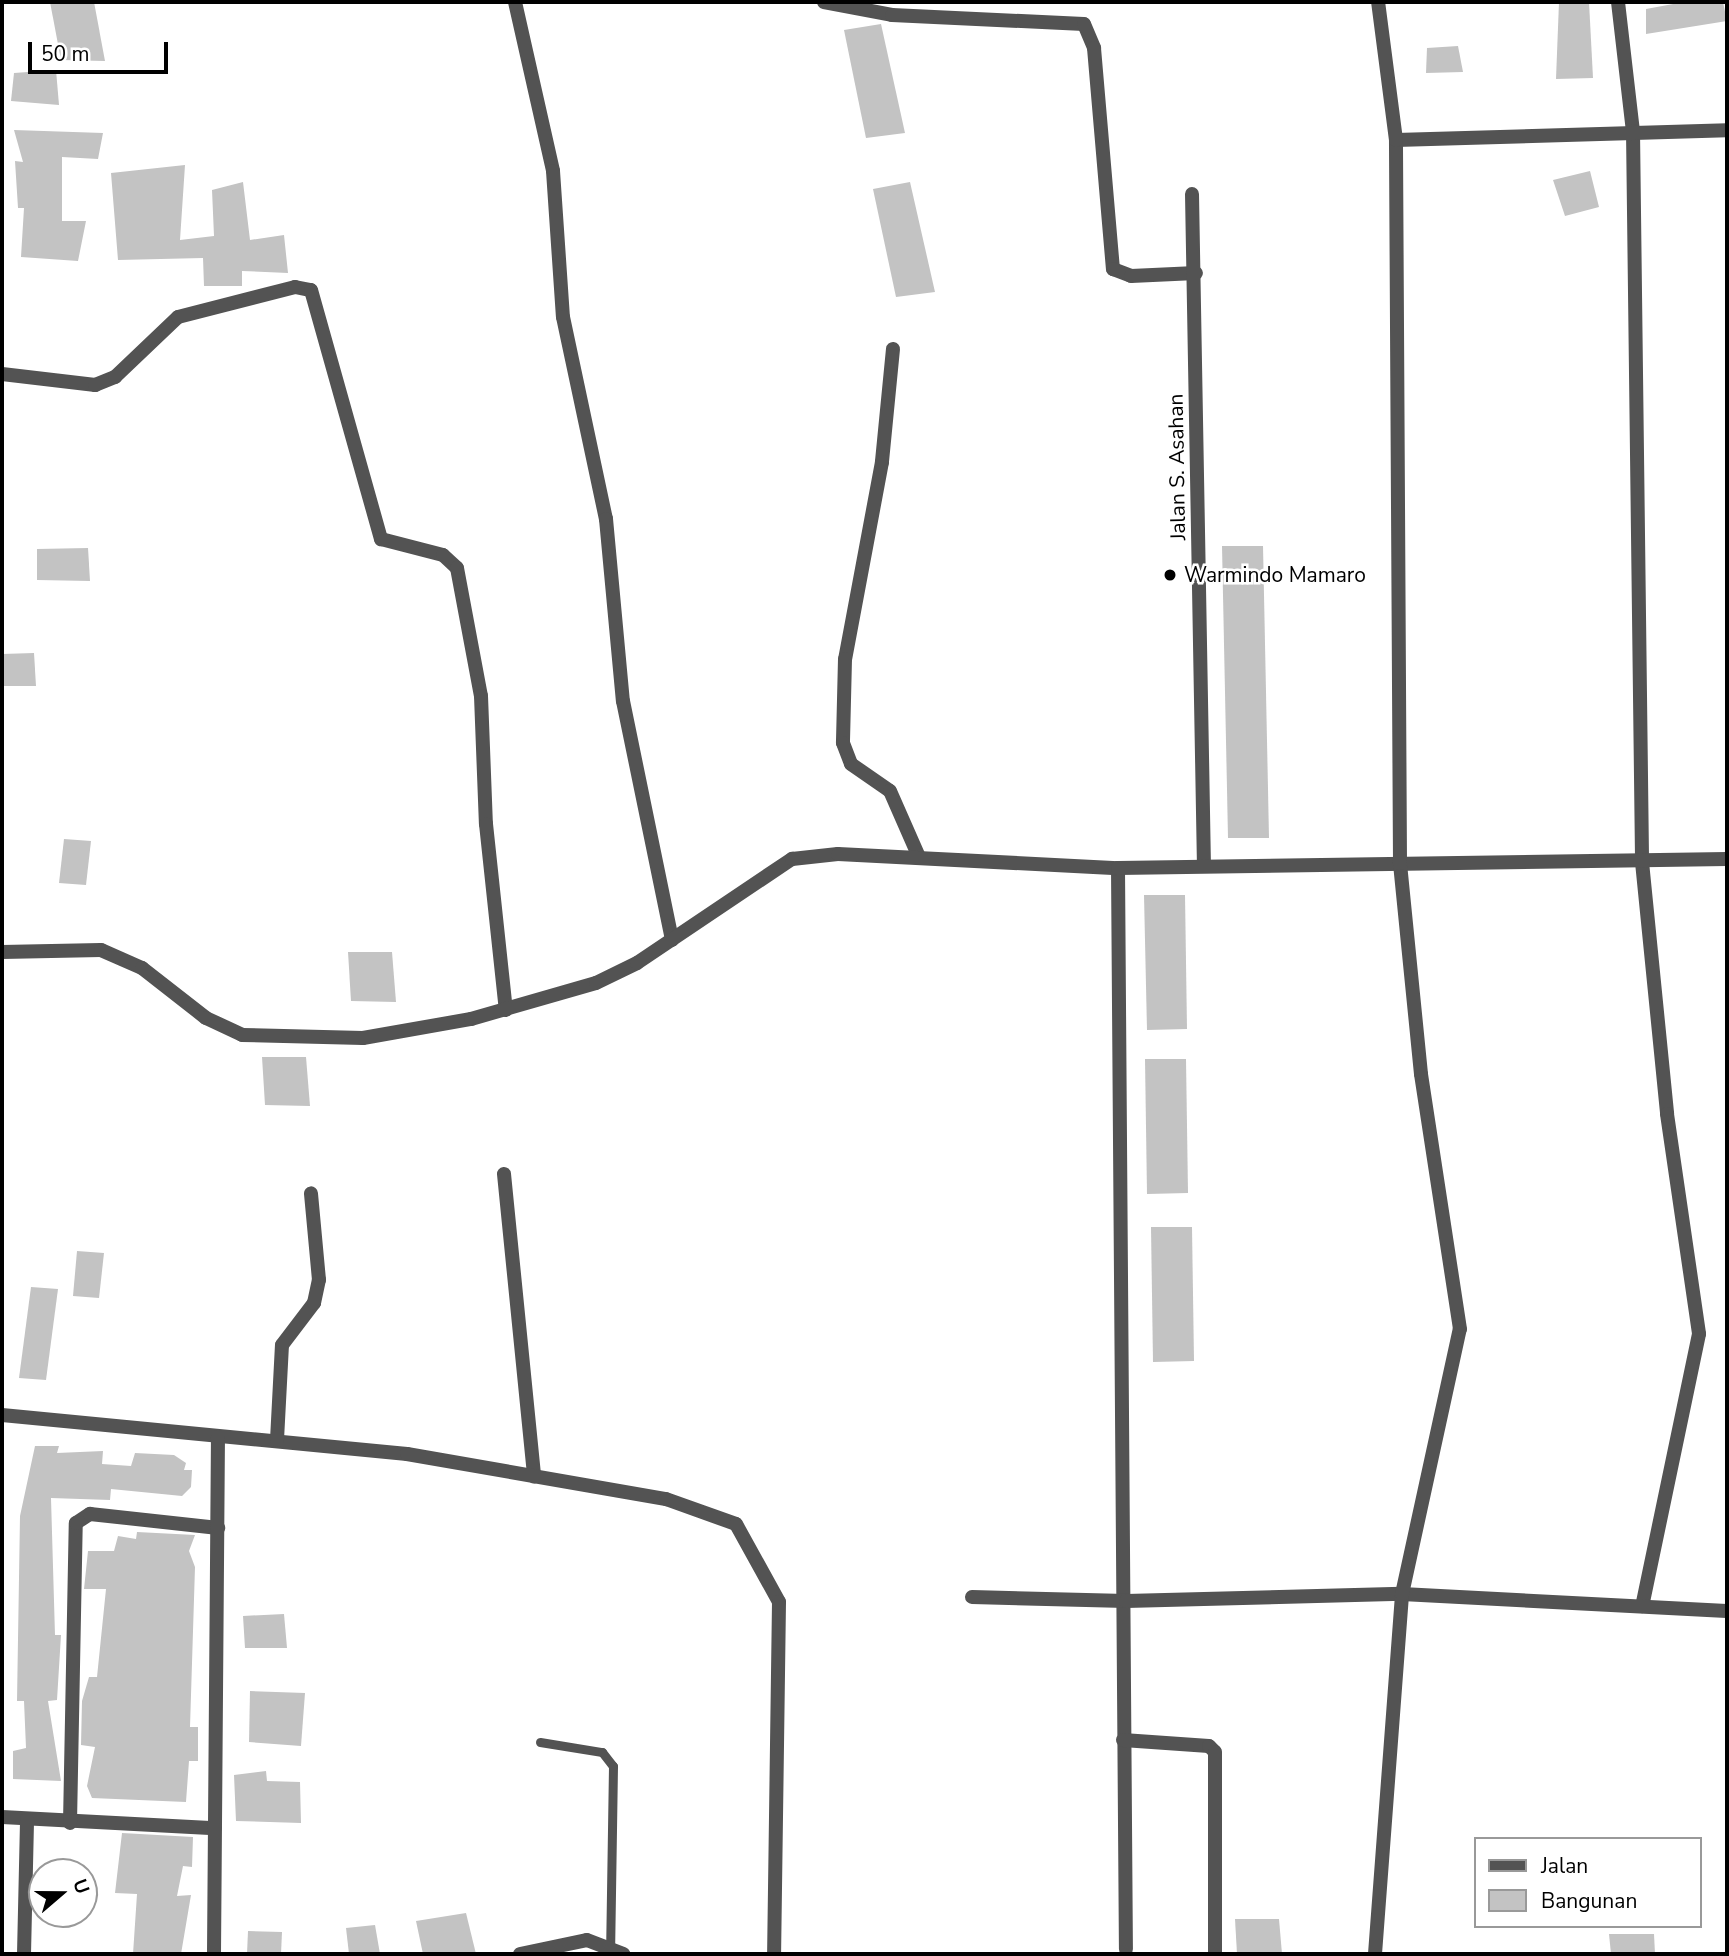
<!DOCTYPE html>
<style>
body{margin:0}
#map{position:relative;width:1729px;height:1956px;overflow:hidden;background:#fff;font-family:"Nunito Sans",sans-serif}
div>[style]{position:absolute}
.building>*{inset:0;background:#c3c3c3}
.service>*{height:9px;margin:-4.5px;padding:0 4.5px;transform-origin:4.5px;border-radius:4.5px;background:#535353}
.minor>*{height:14px;margin:-7px;padding:0 7px;transform-origin:7px;border-radius:7px;background:#535353}
.dots>*{width:19px;height:19px;translate:-50% -50%;box-sizing:border-box;border:4px solid #fff;border-radius:50%}
span{translate:-50% -50%;white-space:nowrap;text-align:center;line-height:1.15;-webkit-text-stroke:5px #fff;paint-order:stroke}
.street-label{font-size:21px;color:#000}
.poi-label{font-size:21px;color:#000}
.left{translate:0 -50%;text-align:left}
.frame{position:absolute;inset:0;border:4px solid #000;pointer-events:none}
.legend{position:absolute;left:1474px;top:1837px;width:228px;height:91px;box-sizing:border-box;background:#fff;border:2px solid #999;margin:0;padding:9px 12px;list-style:none;font-size:21px;color:#000}
.legend li{display:flex;align-items:center;gap:14px;height:35px}
.legend b{width:35px;border:2px solid #999}
.north{position:absolute;left:28px;top:1858px;width:70px;height:70px;box-sizing:border-box;background:#fff;border:2px solid #999;border-radius:50%;rotate:70deg;font-size:19px;font-weight:700;line-height:28px;text-align:center;color:#000}
.north::after{content:'';display:block;margin:auto;width:24px;height:32px;background:#000;clip-path:polygon(50% 0,100% 100%,50% 72%,0 100%)}
.scale{position:absolute;left:28px;top:42px;width:140px;height:32px;box-sizing:border-box;border:4px solid #000;border-top:0;padding-left:9px;font-size:21px;line-height:24px;white-space:nowrap;color:#000;-webkit-text-stroke:5px #fff;paint-order:stroke}
</style>
<div id="map">
<div class="building">
<i style="clip-path:polygon(50px 2px,94px 2px,105px 61px,61px 60px)"></i>
<i style="clip-path:polygon(1559px 2px,1589px 2px,1593px 78px,1556px 79px)"></i>
<i style="clip-path:polygon(1684px 2px,1723px 2px,1727px 21px,1646px 34px,1646px 9px)"></i>
<i style="clip-path:polygon(881px 24px,905px 133px,866px 138px,844px 30px)"></i>
<i style="clip-path:polygon(1458px 46px,1463px 72px,1426px 73px,1427px 48px)"></i>
<i style="clip-path:polygon(56px 70px,59px 105px,11px 101px,14px 73px)"></i>
<i style="clip-path:polygon(14px 130px,103px 133px,98px 159px,62px 157px,62px 221px,86px 221px,78px 261px,21px 257px,24px 208px,18px 208px,15px 161px,23px 162px)"></i>
<i style="clip-path:polygon(185px 165px,180px 240px,214px 236px,212px 190px,243px 182px,250px 240px,284px 235px,288px 273px,242px 271px,242px 286px,204px 286px,203px 258px,118px 260px,111px 173px)"></i>
<i style="clip-path:polygon(1590px 171px,1599px 207px,1565px 216px,1553px 180px)"></i>
<i style="clip-path:polygon(910px 182px,935px 292px,896px 297px,873px 189px)"></i>
<i style="clip-path:polygon(1222px 546px,1263px 546px,1269px 838px,1228px 838px)"></i>
<i style="clip-path:polygon(88px 548px,90px 581px,37px 580px,37px 549px)"></i>
<i style="clip-path:polygon(34px 653px,36px 686px,2px 686px,2px 654px)"></i>
<i style="clip-path:polygon(64px 839px,91px 841px,86px 885px,59px 883px)"></i>
<i style="clip-path:polygon(1144px 895px,1185px 895px,1187px 1029px,1147px 1030px)"></i>
<i style="clip-path:polygon(348px 952px,392px 952px,396px 1002px,351px 1001px)"></i>
<i style="clip-path:polygon(262px 1057px,306px 1057px,310px 1106px,265px 1105px)"></i>
<i style="clip-path:polygon(1145px 1059px,1186px 1059px,1188px 1193px,1147px 1194px)"></i>
<i style="clip-path:polygon(1151px 1227px,1192px 1227px,1194px 1361px,1153px 1362px)"></i>
<i style="clip-path:polygon(77px 1251px,104px 1253px,99px 1298px,73px 1296px)"></i>
<i style="clip-path:polygon(31px 1287px,58px 1289px,46px 1380px,19px 1378px)"></i>
<i style="clip-path:polygon(35px 1446px,59px 1446px,57px 1453px,103px 1451px,102px 1464px,131px 1466px,135px 1453px,174px 1455px,186px 1463px,184px 1470px,192px 1470px,191px 1487px,182px 1496px,111px 1489px,110px 1500px,51px 1498px,55px 1635px,61px 1635px,57px 1700px,48px 1701px,61px 1781px,13px 1779px,13px 1751px,26px 1748px,24px 1701px,17px 1701px,20px 1516px)"></i>
<i style="clip-path:polygon(137px 1532px,195px 1535px,189px 1551px,195px 1567px,190px 1727px,198px 1727px,198px 1761px,189px 1761px,186px 1802px,92px 1798px,87px 1786px,95px 1747px,81px 1745px,82px 1701px,89px 1677px,97px 1677px,106px 1589px,84px 1589px,88px 1551px,114px 1551px,118px 1536px,136px 1539px)"></i>
<i style="clip-path:polygon(284px 1614px,287px 1648px,245px 1648px,243px 1616px)"></i>
<i style="clip-path:polygon(250px 1691px,305px 1693px,301px 1746px,249px 1742px)"></i>
<i style="clip-path:polygon(266px 1771px,267px 1781px,300px 1782px,301px 1823px,236px 1821px,234px 1775px)"></i>
<i style="clip-path:polygon(122px 1833px,193px 1837px,192px 1867px,183px 1866px,177px 1896px,191px 1895px,181px 1954px,133px 1954px,137px 1894px,115px 1893px)"></i>
<i style="clip-path:polygon(466px 1913px,476px 1954px,423px 1954px,416px 1921px)"></i>
<i style="clip-path:polygon(1235px 1919px,1279px 1919px,1282px 1954px,1237px 1954px)"></i>
<i style="clip-path:polygon(375px 1925px,380px 1954px,349px 1954px,346px 1928px)"></i>
<i style="clip-path:polygon(248px 1931px,282px 1932px,281px 1954px,247px 1954px)"></i>
<i style="clip-path:polygon(1609px 1934px,1654px 1934px,1655px 1954px,1611px 1954px)"></i>
</div>
<div class="service">
<i style="left:540px;top:1742px;width:63px;rotate:9.2deg"></i>
<i style="left:602px;top:1752px;width:18px;rotate:52deg"></i>
<i style="left:613px;top:1766px;width:182px;rotate:90.9deg"></i>
</div>
<div class="minor">
<i style="left:515px;top:2px;width:173px;rotate:77.3deg"></i>
<i style="left:553px;top:171px;width:146px;rotate:86.1deg"></i>
<i style="left:563px;top:317px;width:207px;rotate:78deg"></i>
<i style="left:606px;top:519px;width:183px;rotate:84.7deg"></i>
<i style="left:623px;top:701px;width:244px;rotate:78.4deg"></i>
<i style="left:824px;top:2px;width:69px;rotate:10.8deg"></i>
<i style="left:892px;top:15px;width:192px;rotate:2.7deg"></i>
<i style="left:1084px;top:24px;width:26px;rotate:67deg"></i>
<i style="left:1094px;top:48px;width:222px;rotate:85.1deg"></i>
<i style="left:1113px;top:269px;width:19px;rotate:21deg"></i>
<i style="left:1131px;top:276px;width:65px;rotate:-2.6deg"></i>
<i style="left:1618px;top:2px;width:130px;rotate:83.4deg"></i>
<i style="left:1633px;top:131px;width:731px;rotate:89.29deg"></i>
<i style="left:1642px;top:862px;width:253px;rotate:84.3deg"></i>
<i style="left:1667px;top:1114px;width:222px;rotate:81.7deg"></i>
<i style="left:1699px;top:1334px;width:278px;rotate:101.8deg"></i>
<i style="left:1396px;top:140px;width:331px;rotate:-1.7deg"></i>
<i style="left:1192px;top:194px;width:672px;rotate:88.98deg"></i>
<i style="left:893px;top:349px;width:114px;rotate:95.6deg"></i>
<i style="left:882px;top:462px;width:200px;rotate:100.6deg"></i>
<i style="left:845px;top:659px;width:84px;rotate:91.4deg"></i>
<i style="left:843px;top:743px;width:22px;rotate:69deg"></i>
<i style="left:851px;top:764px;width:47px;rotate:34.7deg"></i>
<i style="left:890px;top:791px;width:72px;rotate:66.3deg"></i>
<i style="left:2px;top:374px;width:94px;rotate:6.7deg"></i>
<i style="left:95px;top:385px;width:22px;rotate:-22deg"></i>
<i style="left:115px;top:377px;width:87px;rotate:-43.6deg"></i>
<i style="left:178px;top:317px;width:121px;rotate:-14.4deg"></i>
<i style="left:295px;top:287px;width:16px;rotate:11deg"></i>
<i style="left:311px;top:290px;width:259px;rotate:74.3deg"></i>
<i style="left:381px;top:539px;width:64px;rotate:14.5deg"></i>
<i style="left:443px;top:555px;width:19px;rotate:43deg"></i>
<i style="left:457px;top:568px;width:130px;rotate:79.4deg"></i>
<i style="left:481px;top:696px;width:128px;rotate:87.8deg"></i>
<i style="left:486px;top:824px;width:187px;rotate:83.9deg"></i>
<i style="left:1118px;top:868px;width:1081px;rotate:89.58deg"></i>
<i style="left:2px;top:952px;width:99px;rotate:-1.2deg"></i>
<i style="left:101px;top:950px;width:45px;rotate:23.7deg"></i>
<i style="left:142px;top:968px;width:81px;rotate:38deg"></i>
<i style="left:206px;top:1018px;width:40px;rotate:25deg"></i>
<i style="left:242px;top:1035px;width:121px;rotate:1.4deg"></i>
<i style="left:363px;top:1038px;width:110px;rotate:-10deg"></i>
<i style="left:471px;top:1019px;width:130px;rotate:-16.1deg"></i>
<i style="left:596px;top:983px;width:46px;rotate:-26deg"></i>
<i style="left:637px;top:963px;width:187px;rotate:-33.9deg"></i>
<i style="left:792px;top:859px;width:46px;rotate:-6.2deg"></i>
<i style="left:838px;top:854px;width:280px;rotate:2.9deg"></i>
<i style="left:1118px;top:868px;width:609px;rotate:-0.85deg"></i>
<i style="left:504px;top:1174px;width:304px;rotate:84.3deg"></i>
<i style="left:2px;top:1415px;width:407px;rotate:5.5deg"></i>
<i style="left:407px;top:1454px;width:263px;rotate:9.9deg"></i>
<i style="left:666px;top:1499px;width:74px;rotate:19.7deg"></i>
<i style="left:736px;top:1524px;width:89px;rotate:61.1deg"></i>
<i style="left:779px;top:1602px;width:352px;rotate:90.8deg"></i>
<i style="left:277px;top:1440px;width:95px;rotate:-87deg"></i>
<i style="left:282px;top:1345px;width:53px;rotate:-52.7deg"></i>
<i style="left:314px;top:1303px;width:24px;rotate:-78deg"></i>
<i style="left:319px;top:1280px;width:87px;rotate:-95.3deg"></i>
<i style="left:972px;top:1597px;width:154px;rotate:1.5deg"></i>
<i style="left:1126px;top:1601px;width:276px;rotate:-1.5deg"></i>
<i style="left:1402px;top:1594px;width:325px;rotate:3deg"></i>
<i style="left:1123px;top:1740px;width:86px;rotate:4deg"></i>
<i style="left:1209px;top:1746px;width:8px;rotate:45deg"></i>
<i style="left:1215px;top:1752px;width:202px;rotate:90deg"></i>
<i style="left:2px;top:1817px;width:213px;rotate:3deg"></i>
<i style="left:70px;top:1823px;width:300px;rotate:-88.9deg"></i>
<i style="left:76px;top:1523px;width:17px;rotate:-33deg"></i>
<i style="left:90px;top:1514px;width:129px;rotate:6.2deg"></i>
<i style="left:24px;top:1954px;width:135px;rotate:-88.7deg"></i>
<i style="left:214px;top:1954px;width:517px;rotate:-89.56deg"></i>
<i style="left:520px;top:1954px;width:68px;rotate:-11.8deg"></i>
<i style="left:587px;top:1940px;width:39px;rotate:21deg"></i>
<i style="left:1375px;top:1954px;width:361px;rotate:-85.7deg"></i>
<i style="left:1402px;top:1594px;width:271px;rotate:-77.7deg"></i>
<i style="left:1460px;top:1329px;width:258px;rotate:-98.7deg"></i>
<i style="left:1421px;top:1074px;width:212px;rotate:-95.7deg"></i>
<i style="left:1400px;top:863px;width:723px;rotate:-90.32deg"></i>
<i style="left:1396px;top:140px;width:139px;rotate:-97.4deg"></i>
</div>
<div class="dots">
<i style="left:1170px;top:575px;background:#000"></i>
</div>
<div class="street-label">
<span style="left:1177px;top:467px;rotate:-91deg">Jalan S. Asahan</span>
</div>
<div class="poi-label">
<span class="left" style="left:1184px;top:575px">Warmindo Mamaro</span>
</div>
<div class="frame"></div>
<ul class="legend">
<li><b style="height:9px;background:#535353"></b>Jalan</li>
<li><b style="height:19px;background:#c3c3c3"></b>Bangunan</li>
</ul>
<div class="north">U</div>
<div class="scale">50 m</div>
</div>
